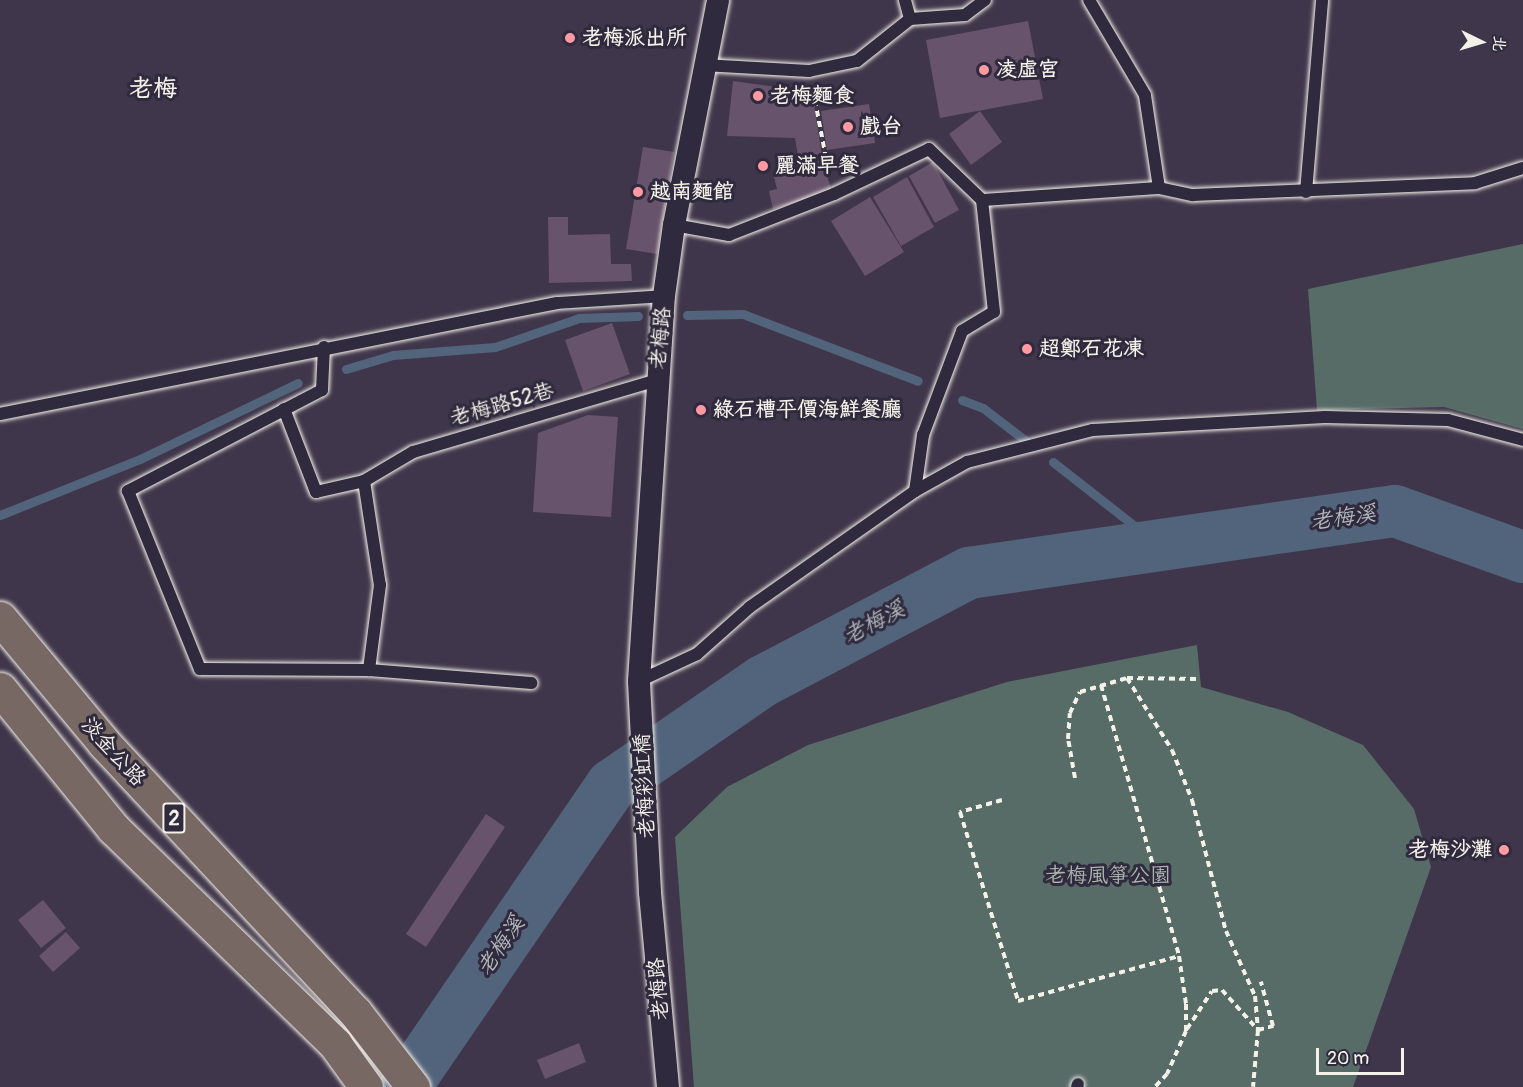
<!DOCTYPE html>
<meta charset="utf-8">
<style>
body{margin:0}
#map{position:relative;width:1523px;height:1087px;overflow:hidden;background:#40364b;font-family:Pangolin,"LXGW WenKai TC",sans-serif}
div>[style]{position:absolute}
.green>*{inset:0;background:#576c66}
.stream>*{height:9px;margin:-4.5px;padding:0 4.5px;transform-origin:4.5px;border-radius:4.5px;background:#52637c}
.river>*{height:52px;margin:-26px;padding:0 26px;transform-origin:26px;border-radius:26px;background:#52637c}
.building>*{inset:0;background:#67536b}
.path>*{height:4px;margin-top:-2px;transform-origin:0;background:repeating-linear-gradient(90deg,#f4f1e8 0 6px,transparent 0 10.5px)}
.roads{filter:drop-shadow(0 0 2px #f4f1e8) drop-shadow(0 0 2px #f4f1e8)}
.lane>*{height:12px;margin:-6px;padding:0 6px;transform-origin:6px;border-radius:6px;background:#2f2a3d}
.street>*{height:22px;margin:-11px;padding:0 11px;transform-origin:11px;border-radius:11px;background:#2f2a3d}
.primary>*{height:33px;margin:-16.5px;padding:0 16.5px;transform-origin:16.5px;border-radius:16.5px;background:#776864}
.dots>*{width:16px;height:16px;translate:-50% -50%;box-sizing:border-box;border:3px solid #2f2a3d;border-radius:50%}
span{translate:-50% -50%;white-space:nowrap;text-align:center;line-height:1.15;-webkit-text-stroke:6px #2f2a3d;paint-order:stroke}
.shield-label span{padding:2px 4px;background:#2f2a3d;border:2px solid;border-radius:4px;-webkit-text-stroke-width:0}
.shield-label{font-size:20px;color:#f4f1e8;font-weight:700}
.poi-label{font-size:21px;color:#f4f1e8;font-weight:700}
.left{translate:0 -50%;text-align:left}
.right{translate:-100% -50%;text-align:right}
.street-label{font-size:21px;color:#f4f1e8}
.park-label{font-size:21px;color:#adb5ae}
.water-label{font-size:22px;color:#b3b8bd;font-style:italic}
.quarter-label{font-size:24px;color:#f4f1e8;font-weight:700}
.north{position:absolute;left:1451px;top:12px;width:60px;height:60px;-webkit-text-stroke:4px #2f2a3d;paint-order:stroke;rotate:95deg;font-size:16px;font-weight:700;line-height:24px;text-align:center;color:#f4f1e8}
.north::after{content:'';display:block;margin:auto;width:21px;height:27px;background:#f4f1e8;clip-path:polygon(50% 0,100% 100%,50% 72%,0 100%)}
.scale{position:absolute;left:1316px;top:1048px;width:88px;height:27px;box-sizing:border-box;border:3px solid #f4f1e8;border-top:0;padding-left:8px;font-size:18px;line-height:21px;white-space:nowrap;color:#f4f1e8;-webkit-text-stroke:4px #2f2a3d;paint-order:stroke}
</style>
<div id="map">
<div class="green">
<i style="clip-path:polygon(1523px 244px,1523px 429px,1444px 407px,1317px 410px,1308px 289px)"></i>
<i style="clip-path:polygon(1197px 645px,1201px 687px,1288px 712px,1363px 745px,1414px 809px,1431px 867px,1353px 1087px,694px 1087px,675px 837px,727px 787px,808px 745px,1007px 682px)"></i>
</div>
<div class="stream">
<i style="left:687px;top:315px;width:56px;rotate:-1deg"></i>
<i style="left:743px;top:314px;width:187px;rotate:20.9deg"></i>
<i style="left:346px;top:369px;width:49px;rotate:-16.6deg"></i>
<i style="left:393px;top:355px;width:102px;rotate:-4.5deg"></i>
<i style="left:495px;top:347px;width:89px;rotate:-19deg"></i>
<i style="left:579px;top:318px;width:59px;rotate:-1.9deg"></i>
<i style="left:962px;top:400px;width:22px;rotate:21deg"></i>
<i style="left:983px;top:408px;width:54px;rotate:37.5deg"></i>
<i style="left:1053px;top:462px;width:135px;rotate:38.1deg"></i>
<i style="left:0;top:515px;width:151px;rotate:-21.8deg"></i>
<i style="left:140px;top:459px;width:175px;rotate:-25.7deg"></i>
</div>
<div class="river">
<i style="left:405px;top:1087px;width:366px;rotate:-55.6deg"></i>
<i style="left:612px;top:785px;width:183px;rotate:-34.6deg"></i>
<i style="left:763px;top:681px;width:233px;rotate:-27.7deg"></i>
<i style="left:969px;top:573px;width:430px;rotate:-8.3deg"></i>
<i style="left:1395px;top:511px;width:136px;rotate:19.8deg"></i>
</div>
<div class="building">
<i style="clip-path:polygon(1028px 21px,1043px 99px,940px 118px,926px 40px)"></i>
<i style="clip-path:polygon(733px 81px,812px 92px,822px 156px,799px 163px,795px 138px,727px 136px)"></i>
<i style="clip-path:polygon(869px 104px,875px 143px,827px 150px,821px 111px)"></i>
<i style="clip-path:polygon(980px 111px,1002px 142px,971px 165px,949px 134px)"></i>
<i style="clip-path:polygon(643px 147px,674px 152px,657px 254px,626px 249px)"></i>
<i style="clip-path:polygon(822px 160px,832px 192px,773px 209px,769px 191px,777px 189px,773px 173px)"></i>
<i style="clip-path:polygon(933px 162px,959px 210px,935px 223px,909px 176px)"></i>
<i style="clip-path:polygon(907px 177px,934px 227px,901px 246px,873px 197px)"></i>
<i style="clip-path:polygon(870px 197px,904px 252px,865px 276px,831px 221px)"></i>
<i style="clip-path:polygon(548px 217px,568px 217px,568px 235px,610px 234px,611px 264px,631px 264px,632px 281px,549px 283px)"></i>
<i style="clip-path:polygon(612px 323px,630px 374px,583px 391px,565px 340px)"></i>
<i style="clip-path:polygon(588px 415px,618px 417px,611px 517px,533px 512px,538px 433px)"></i>
<i style="clip-path:polygon(486px 814px,505px 827px,426px 947px,406px 934px)"></i>
<i style="clip-path:polygon(43px 900px,66px 928px,41px 948px,18px 920px)"></i>
<i style="clip-path:polygon(66px 932px,80px 948px,53px 972px,39px 956px)"></i>
<i style="clip-path:polygon(579px 1043px,586px 1062px,545px 1079px,537px 1060px)"></i>
</div>
<div class="path">
<i style="left:813px;top:90px;width:86px;rotate:79.2deg"></i>
<i style="left:1127px;top:678px;width:85px;rotate:58deg"></i>
<i style="left:1172px;top:750px;width:54px;rotate:68.2deg"></i>
<i style="left:1192px;top:800px;width:135px;rotate:75.5deg"></i>
<i style="left:1226px;top:931px;width:71px;rotate:66deg"></i>
<i style="left:1255px;top:996px;width:34px;rotate:85deg"></i>
<i style="left:1258px;top:1030px;width:57px;rotate:95deg"></i>
<i style="left:1101px;top:685px;width:282px;rotate:73.9deg"></i>
<i style="left:1179px;top:956px;width:49px;rotate:81.7deg"></i>
<i style="left:1186px;top:1004px;width:27px;rotate:90deg"></i>
<i style="left:1186px;top:1031px;width:47px;rotate:113.8deg"></i>
<i style="left:1167px;top:1074px;width:18px;rotate:133deg"></i>
<i style="left:1075px;top:778px;width:40px;rotate:-100deg"></i>
<i style="left:1068px;top:739px;width:26px;rotate:-86deg"></i>
<i style="left:1070px;top:713px;width:23px;rotate:-65deg"></i>
<i style="left:1080px;top:692px;width:49px;rotate:-16.6deg"></i>
<i style="left:1127px;top:678px;width:70px;rotate:0.8deg"></i>
<i style="left:1002px;top:800px;width:44px;rotate:164.1deg"></i>
<i style="left:960px;top:812px;width:198px;rotate:72.9deg"></i>
<i style="left:1018px;top:1001px;width:167px;rotate:-15.6deg"></i>
<i style="left:1187px;top:1029px;width:45px;rotate:-56.7deg"></i>
<i style="left:1212px;top:991px;width:10px;rotate:-6deg"></i>
<i style="left:1222px;top:990px;width:54px;rotate:48deg"></i>
<i style="left:1258px;top:1030px;width:16px;rotate:-15deg"></i>
<i style="left:1273px;top:1026px;width:46px;rotate:-105.3deg"></i>
</div>
<div class="roads">
<div class="lane">
<i style="left:910px;top:19px;width:55px;rotate:-4.2deg"></i>
<i style="left:965px;top:15px;width:25px;rotate:-37deg"></i>
<i style="left:703px;top:65px;width:106px;rotate:3.2deg"></i>
<i style="left:809px;top:71px;width:49px;rotate:-11.8deg"></i>
<i style="left:857px;top:61px;width:68px;rotate:-38.4deg"></i>
<i style="left:910px;top:19px;width:20px;rotate:-105deg"></i>
<i style="left:1159px;top:188px;width:35px;rotate:12deg"></i>
<i style="left:1193px;top:195px;width:282px;rotate:-2.4deg"></i>
<i style="left:1475px;top:183px;width:50px;rotate:-17.4deg"></i>
<i style="left:1306px;top:192px;width:193px;rotate:-85.2deg"></i>
<i style="left:674px;top:225px;width:56px;rotate:10.3deg"></i>
<i style="left:729px;top:235px;width:113px;rotate:-21.3deg"></i>
<i style="left:834px;top:194px;width:105px;rotate:-25.3deg"></i>
<i style="left:929px;top:149px;width:74px;rotate:43.9deg"></i>
<i style="left:324px;top:347px;width:43px;rotate:92.7deg"></i>
<i style="left:322px;top:390px;width:219px;rotate:152.5deg"></i>
<i style="left:128px;top:491px;width:192px;rotate:68deg"></i>
<i style="left:200px;top:669px;width:169px;rotate:0.3deg"></i>
<i style="left:369px;top:670px;width:163px;rotate:4.6deg"></i>
<i style="left:284px;top:409px;width:89px;rotate:68.9deg"></i>
<i style="left:316px;top:492px;width:49px;rotate:-12.9deg"></i>
<i style="left:364px;top:481px;width:105px;rotate:81.3deg"></i>
<i style="left:380px;top:585px;width:86px;rotate:97.4deg"></i>
<i style="left:0;top:414px;width:568px;rotate:-11.27deg"></i>
<i style="left:557px;top:303px;width:107px;rotate:-3.7deg"></i>
<i style="left:364px;top:481px;width:57px;rotate:-30.6deg"></i>
<i style="left:413px;top:452px;width:254px;rotate:-16.4deg"></i>
<i style="left:915px;top:491px;width:57px;rotate:-81.9deg"></i>
<i style="left:923px;top:435px;width:111px;rotate:-69.4deg"></i>
<i style="left:962px;top:331px;width:37px;rotate:-31deg"></i>
<i style="left:994px;top:312px;width:113px;rotate:-96.1deg"></i>
<i style="left:982px;top:200px;width:177px;rotate:-3.9deg"></i>
<i style="left:1159px;top:188px;width:94px;rotate:-98.6deg"></i>
<i style="left:1145px;top:95px;width:110px;rotate:-120.5deg"></i>
<i style="left:639px;top:681px;width:64px;rotate:-25deg"></i>
<i style="left:697px;top:654px;width:71px;rotate:-41.6deg"></i>
<i style="left:750px;top:607px;width:202px;rotate:-35.1deg"></i>
<i style="left:915px;top:491px;width:60px;rotate:-29.1deg"></i>
<i style="left:967px;top:462px;width:130px;rotate:-14.3deg"></i>
<i style="left:1093px;top:430px;width:232px;rotate:-3.2deg"></i>
<i style="left:1325px;top:417px;width:123px;rotate:1.4deg"></i>
<i style="left:1448px;top:420px;width:78px;rotate:14.9deg"></i>
<i style="left:1077px;top:1087px;width:3px;rotate:-72deg"></i>
</div>
<div class="street">
<i style="left:668px;top:1087px;width:196px;rotate:-95.3deg"></i>
<i style="left:650px;top:892px;width:211px;rotate:-93deg"></i>
<i style="left:639px;top:681px;width:386px;rotate:-86.3deg"></i>
<i style="left:664px;top:296px;width:72px;rotate:-82deg"></i>
<i style="left:674px;top:225px;width:229px;rotate:-78.9deg"></i>
</div>
<div class="primary">
<i style="left:0;top:618px;width:163px;rotate:50.2deg"></i>
<i style="left:104px;top:743px;width:368px;rotate:47deg"></i>
<i style="left:355px;top:1012px;width:95px;rotate:52.3deg"></i>
<i style="left:0;top:689px;width:179px;rotate:50.9deg"></i>
<i style="left:113px;top:828px;width:310px;rotate:44.2deg"></i>
<i style="left:335px;top:1044px;width:53px;rotate:54.2deg"></i>
</div>
</div>
<div class="dots">
<i style="left:570px;top:38px;background:#ff9aa2"></i>
<i style="left:984px;top:70px;background:#ff9aa2"></i>
<i style="left:758px;top:96px;background:#ff9aa2"></i>
<i style="left:848px;top:127px;background:#ff9aa2"></i>
<i style="left:763px;top:166px;background:#ff9aa2"></i>
<i style="left:638px;top:192px;background:#ff9aa2"></i>
<i style="left:1027px;top:349px;background:#ff9aa2"></i>
<i style="left:701px;top:410px;background:#ff9aa2"></i>
<i style="left:1504px;top:850px;background:#ff9aa2"></i>
</div>
<div class="shield-label">
<span style="left:174px;top:818px">2</span>
</div>
<div class="poi-label">
<span class="left" style="left:582px;top:38px">老梅派出所</span>
<span class="left" style="left:996px;top:70px">凌虛宮</span>
<span class="left" style="left:770px;top:96px">老梅麵食</span>
<span class="left" style="left:860px;top:127px">戲台</span>
<span class="left" style="left:775px;top:166px">麗滿早餐</span>
<span class="left" style="left:650px;top:192px">越南麵館</span>
<span class="left" style="left:1039px;top:349px">超鄭石花凍</span>
<span class="left" style="left:713px;top:410px">綠石槽平價海鮮餐廳</span>
<span class="right" style="left:1492px;top:850px">老梅沙灘</span>
</div>
<div class="street-label">
<span style="left:661px;top:338px;rotate:-85deg">老梅路</span>
<span style="left:502px;top:405px;rotate:-16deg">老梅路52巷</span>
<span style="left:113px;top:752px;rotate:48deg">淡金公路</span>
<span style="left:645px;top:786px;rotate:-93deg">老梅彩虹橋</span>
<span style="left:659px;top:989px;rotate:-95deg">老梅路</span>
</div>
<div class="park-label">
<span style="left:1108px;top:876px">老梅風箏公園</span>
</div>
<div class="water-label">
<span style="left:1343px;top:518px;rotate:-8deg">老梅溪</span>
<span style="left:874px;top:623px;rotate:-28deg">老梅溪</span>
<span style="left:501px;top:946px;rotate:-56deg">老梅溪</span>
</div>
<div class="quarter-label">
<span style="left:153px;top:89px">老梅</span>
</div>
<div class="north">北</div>
<div class="scale">20 m</div>
</div>
